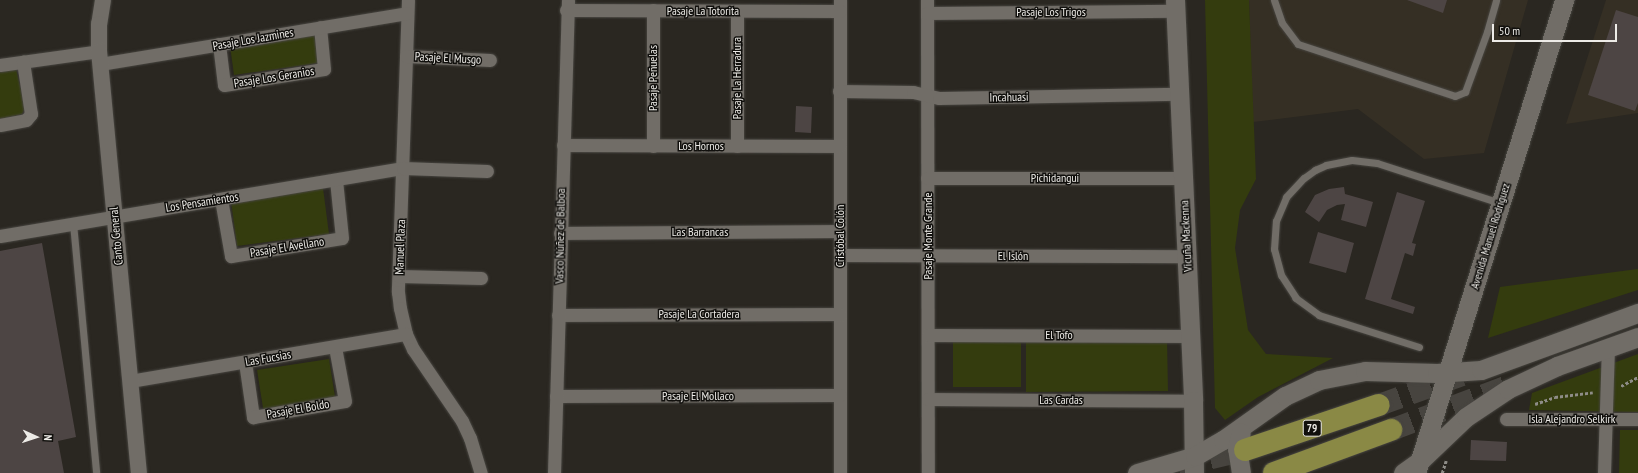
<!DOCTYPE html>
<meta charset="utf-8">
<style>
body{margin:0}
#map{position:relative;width:1638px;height:473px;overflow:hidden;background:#2a2721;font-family:"PT Sans Narrow",sans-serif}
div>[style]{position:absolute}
.built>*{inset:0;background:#352f24}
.green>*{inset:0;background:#343c0e}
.building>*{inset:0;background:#4d4544}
.motorway-tunnel>*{height:22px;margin-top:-11px;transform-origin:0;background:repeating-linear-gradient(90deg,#47443f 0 22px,transparent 0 33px)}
.path>*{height:2.5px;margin-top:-1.25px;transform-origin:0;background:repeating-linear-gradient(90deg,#8e8c87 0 3px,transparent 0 5px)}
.roads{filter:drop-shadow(0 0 1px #474540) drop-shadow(0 0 1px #474540)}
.service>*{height:7px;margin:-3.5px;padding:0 3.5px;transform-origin:3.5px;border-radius:3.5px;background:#716d67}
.minor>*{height:13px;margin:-6.5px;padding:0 6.5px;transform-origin:6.5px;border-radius:6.5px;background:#716d67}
.tertiary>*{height:16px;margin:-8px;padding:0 8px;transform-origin:8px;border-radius:8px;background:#716d67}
.secondary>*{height:19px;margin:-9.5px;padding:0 9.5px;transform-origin:9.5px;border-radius:9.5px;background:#716d67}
.motorway>*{height:22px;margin:-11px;padding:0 11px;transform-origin:11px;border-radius:11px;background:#8a8945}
span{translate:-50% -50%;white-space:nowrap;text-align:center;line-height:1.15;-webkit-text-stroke:3px #11100d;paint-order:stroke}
.shield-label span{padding:1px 3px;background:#11100d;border:1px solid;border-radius:3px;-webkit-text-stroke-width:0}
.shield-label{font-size:11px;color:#edebe7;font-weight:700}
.street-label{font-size:12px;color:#edebe7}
.north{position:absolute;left:16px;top:417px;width:40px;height:40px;-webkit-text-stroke:3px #11100d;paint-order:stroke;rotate:93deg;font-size:11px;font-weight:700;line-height:16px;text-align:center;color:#edebe7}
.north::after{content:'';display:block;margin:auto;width:14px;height:18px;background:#edebe7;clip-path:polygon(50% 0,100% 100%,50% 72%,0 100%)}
.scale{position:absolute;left:1492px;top:24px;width:125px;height:18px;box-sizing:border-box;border:2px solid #edebe7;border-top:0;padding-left:5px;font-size:12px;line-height:14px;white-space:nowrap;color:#edebe7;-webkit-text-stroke:3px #11100d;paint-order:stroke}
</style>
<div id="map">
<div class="built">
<i style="clip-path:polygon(1249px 0,1528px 0,1484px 153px,1424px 159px,1358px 109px,1253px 122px)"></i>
<i style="clip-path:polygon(1606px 0,1638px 0,1638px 113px,1566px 124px)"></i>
</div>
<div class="green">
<i style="clip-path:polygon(1205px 0,1249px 0,1256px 179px,1240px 210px,1235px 248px,1248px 330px,1266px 354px,1333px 358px,1258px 397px,1225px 420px,1215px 408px)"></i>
<i style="clip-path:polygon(314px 33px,318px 63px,234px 75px,230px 46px)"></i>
<i style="clip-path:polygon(9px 65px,16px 69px,25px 108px,22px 114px,0 119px,0 66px)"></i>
<i style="clip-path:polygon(323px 188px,329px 234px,237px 246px,231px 201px)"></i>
<i style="clip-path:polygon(1638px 269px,1638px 290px,1488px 338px,1500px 287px)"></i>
<i style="clip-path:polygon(1167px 339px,1168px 391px,1026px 392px,1026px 340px)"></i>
<i style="clip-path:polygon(953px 342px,1021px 342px,1021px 387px,953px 387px)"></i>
<i style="clip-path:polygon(1638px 354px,1638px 412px,1529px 410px,1532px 393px)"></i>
<i style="clip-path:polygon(329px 359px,336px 403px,264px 414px,257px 370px)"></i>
<i style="clip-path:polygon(1620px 430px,1638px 430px,1638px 473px,1619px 473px)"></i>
</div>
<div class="building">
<i style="clip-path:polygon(1407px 0,1447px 0,1443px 13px)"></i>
<i style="clip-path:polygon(1616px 10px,1638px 17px,1638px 103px,1635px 111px,1588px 95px)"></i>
<i style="clip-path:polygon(796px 106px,812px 107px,811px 133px,795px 132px)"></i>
<i style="clip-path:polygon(1344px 187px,1345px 194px,1373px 202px,1366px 227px,1341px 220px,1345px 204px,1337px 205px,1327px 210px,1319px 222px,1305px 212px,1315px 195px,1329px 189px)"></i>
<i style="clip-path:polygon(1397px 192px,1425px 201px,1412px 243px,1416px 244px,1413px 256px,1405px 253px,1391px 299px,1415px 307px,1413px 314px,1365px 299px)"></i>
<i style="clip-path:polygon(1318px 232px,1354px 243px,1346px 273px,1309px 263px)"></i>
<i style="clip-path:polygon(42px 243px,76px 437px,58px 441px,64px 473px,0 473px,0 251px)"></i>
<i style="clip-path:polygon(1471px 440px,1507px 442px,1506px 461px,1470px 460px)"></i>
</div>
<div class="motorway-tunnel">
<i style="left:1379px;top:405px;width:88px;rotate:-19.9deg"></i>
<i style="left:1391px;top:430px;width:125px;rotate:-20.6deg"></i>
<i style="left:1178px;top:466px;width:69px;rotate:-13.4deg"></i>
</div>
<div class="path">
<i style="left:1621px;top:386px;width:19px;rotate:-28deg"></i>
<i style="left:1535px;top:404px;width:21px;rotate:-19deg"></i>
<i style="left:1555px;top:397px;width:38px;rotate:-7deg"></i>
<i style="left:1442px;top:473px;width:13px;rotate:-72deg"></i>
</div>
<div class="roads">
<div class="service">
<i style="left:1274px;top:0;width:24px;rotate:71deg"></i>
<i style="left:1282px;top:23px;width:26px;rotate:53deg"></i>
<i style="left:1298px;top:44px;width:165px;rotate:18.3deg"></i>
<i style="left:1455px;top:96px;width:11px;rotate:-22deg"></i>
<i style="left:1465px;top:92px;width:64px;rotate:-69.9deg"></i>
<i style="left:1487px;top:32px;width:33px;rotate:-74deg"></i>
<i style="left:73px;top:223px;width:250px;rotate:84.7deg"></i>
<i style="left:1419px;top:347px;width:105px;rotate:-162.3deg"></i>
<i style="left:1319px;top:315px;width:29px;rotate:-144deg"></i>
<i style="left:1296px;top:298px;width:27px;rotate:-123deg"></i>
<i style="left:1281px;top:275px;width:27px;rotate:-105deg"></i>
<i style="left:1274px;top:249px;width:28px;rotate:-86deg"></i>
<i style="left:1276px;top:221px;width:26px;rotate:-67deg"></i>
<i style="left:1286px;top:197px;width:26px;rotate:-47deg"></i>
<i style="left:1304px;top:178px;width:14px;rotate:-36deg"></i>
<i style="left:1315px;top:170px;width:12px;rotate:-24deg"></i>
<i style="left:1326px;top:165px;width:26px;rotate:-11deg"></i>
<i style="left:1352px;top:160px;width:25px;rotate:7deg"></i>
<i style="left:1377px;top:163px;width:129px;rotate:18deg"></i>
</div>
<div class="minor">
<i style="left:408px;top:0;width:292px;rotate:92deg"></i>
<i style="left:398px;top:292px;width:16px;rotate:83deg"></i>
<i style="left:400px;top:308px;width:27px;rotate:77deg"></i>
<i style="left:406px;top:334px;width:17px;rotate:65deg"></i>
<i style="left:413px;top:349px;width:87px;rotate:55.8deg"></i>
<i style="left:462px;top:421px;width:19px;rotate:65deg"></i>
<i style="left:470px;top:438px;width:37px;rotate:73deg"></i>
<i style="left:840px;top:0;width:473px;rotate:90deg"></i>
<i style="left:927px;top:0;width:473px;rotate:89.9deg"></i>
<i style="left:566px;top:10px;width:274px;rotate:0.2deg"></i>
<i style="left:927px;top:13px;width:249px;rotate:-0.5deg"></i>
<i style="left:219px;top:44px;width:41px;rotate:83deg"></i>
<i style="left:224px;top:85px;width:101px;rotate:-9.1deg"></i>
<i style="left:324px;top:69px;width:42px;rotate:-95.4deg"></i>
<i style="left:406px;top:56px;width:84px;rotate:2.7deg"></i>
<i style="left:100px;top:64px;width:311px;rotate:-9.4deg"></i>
<i style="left:0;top:65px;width:100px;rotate:-8deg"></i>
<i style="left:839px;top:91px;width:74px;rotate:0.8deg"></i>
<i style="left:913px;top:92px;width:27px;rotate:13deg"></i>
<i style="left:939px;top:98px;width:240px;rotate:-1deg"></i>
<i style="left:0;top:125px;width:26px;rotate:-11deg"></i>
<i style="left:26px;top:120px;width:8px;rotate:-50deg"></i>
<i style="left:31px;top:114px;width:53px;rotate:-98.7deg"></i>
<i style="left:563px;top:145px;width:277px;rotate:0.2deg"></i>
<i style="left:653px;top:146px;width:136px;rotate:-90deg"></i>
<i style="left:737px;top:146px;width:135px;rotate:-90deg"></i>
<i style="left:927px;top:178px;width:256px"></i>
<i style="left:221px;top:199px;width:58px;rotate:80deg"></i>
<i style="left:231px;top:256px;width:112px;rotate:-9.2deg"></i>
<i style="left:342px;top:238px;width:58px;rotate:-95.9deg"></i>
<i style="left:560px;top:233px;width:280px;rotate:-0.4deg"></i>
<i style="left:0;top:236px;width:409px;rotate:-9.6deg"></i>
<i style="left:403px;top:168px;width:84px;rotate:2deg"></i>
<i style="left:840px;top:255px;width:347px;rotate:0.2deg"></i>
<i style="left:399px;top:276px;width:82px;rotate:1.4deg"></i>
<i style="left:558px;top:315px;width:282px;rotate:-0.2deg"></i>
<i style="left:928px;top:335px;width:262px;rotate:0.2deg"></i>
<i style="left:245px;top:362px;width:56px;rotate:81.7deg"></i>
<i style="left:253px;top:417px;width:93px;rotate:-9.9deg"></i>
<i style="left:345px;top:401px;width:55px;rotate:-100.5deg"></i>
<i style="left:130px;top:381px;width:280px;rotate:-9.7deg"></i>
<i style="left:556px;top:396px;width:284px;rotate:-0.2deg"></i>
<i style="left:928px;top:399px;width:265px;rotate:0.4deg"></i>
<i style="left:1506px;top:419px;width:132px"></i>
<i style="left:554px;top:473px;width:473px;rotate:-88.3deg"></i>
<i style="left:1604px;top:473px;width:125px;rotate:-88.2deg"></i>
</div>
<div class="tertiary">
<i style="left:103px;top:0;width:24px;rotate:99deg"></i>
<i style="left:99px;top:24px;width:27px;rotate:90deg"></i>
<i style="left:99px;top:51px;width:424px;rotate:84.6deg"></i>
</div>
<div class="secondary">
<i style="left:1175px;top:0;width:401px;rotate:87.4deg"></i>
<i style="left:1193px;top:401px;width:72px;rotate:89.2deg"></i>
<i style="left:1137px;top:473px;width:60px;rotate:-16.3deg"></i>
<i style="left:1195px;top:456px;width:32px;rotate:-30deg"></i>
<i style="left:1223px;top:440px;width:76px;rotate:-35.4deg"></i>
<i style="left:1285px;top:396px;width:38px;rotate:-25deg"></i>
<i style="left:1319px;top:380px;width:47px;rotate:-11.1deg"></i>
<i style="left:1365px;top:371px;width:72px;rotate:1.6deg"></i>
<i style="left:1437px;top:373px;width:44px;rotate:-3.9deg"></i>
<i style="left:1481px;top:370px;width:167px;rotate:-20deg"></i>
<i style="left:1241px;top:473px;width:24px;rotate:-99deg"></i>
<i style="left:1237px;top:449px;width:17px;rotate:-77deg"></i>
<i style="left:1403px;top:473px;width:22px;rotate:-36deg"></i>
<i style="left:1421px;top:460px;width:62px;rotate:-43.7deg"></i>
<i style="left:1466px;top:417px;width:50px;rotate:-33.7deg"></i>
<i style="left:1508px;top:389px;width:54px;rotate:-25.1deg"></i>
<i style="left:1557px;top:366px;width:86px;rotate:-19.7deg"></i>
<i style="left:1416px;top:473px;width:496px;rotate:-72.6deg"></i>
</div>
<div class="motorway">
<i style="left:1245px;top:450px;width:141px;rotate:-18.6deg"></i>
<i style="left:1274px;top:473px;width:125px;rotate:-20.2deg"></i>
</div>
</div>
<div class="shield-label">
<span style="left:1312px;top:428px">79</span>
</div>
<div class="street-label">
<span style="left:703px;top:11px">Pasaje La Totorita</span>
<span style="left:1051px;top:12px">Pasaje Los Trigos</span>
<span style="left:253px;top:39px;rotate:-10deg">Pasaje Los Jazmines</span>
<span style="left:448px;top:58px;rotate:3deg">Pasaje El Musgo</span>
<span style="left:274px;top:77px;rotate:-9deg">Pasaje Los Geranios</span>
<span style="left:653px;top:78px;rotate:-90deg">Pasaje Peñuelas</span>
<span style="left:737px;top:78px;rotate:-90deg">Pasaje La Herradura</span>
<span style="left:1009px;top:97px;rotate:-1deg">Incahuasi</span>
<span style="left:701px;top:146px">Los Hornos</span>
<span style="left:1055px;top:178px">Pichidangui</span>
<span style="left:202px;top:202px;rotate:-9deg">Los Pensamientos</span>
<span style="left:700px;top:232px">Las Barrancas</span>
<span style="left:116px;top:236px;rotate:-95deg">Canto General</span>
<span style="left:560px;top:236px;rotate:-89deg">Vasco Núñez de Balboa</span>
<span style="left:840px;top:236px;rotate:-90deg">Cristóbal Colón</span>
<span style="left:928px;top:236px;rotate:-90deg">Pasaje Monte Grande</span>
<span style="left:1186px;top:236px;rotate:-93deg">Vicuña Mackenna</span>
<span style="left:1490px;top:236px;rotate:-73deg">Avenida Manuel Rodríguez</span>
<span style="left:287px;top:247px;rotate:-9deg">Pasaje El Avellano</span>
<span style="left:400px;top:247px;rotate:-88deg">Manuel Plaza</span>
<span style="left:1013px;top:256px">El Islón</span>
<span style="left:699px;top:314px">Pasaje La Cortadera</span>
<span style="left:1059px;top:335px">El Tofo</span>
<span style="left:268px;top:358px;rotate:-10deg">Las Fucsias</span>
<span style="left:698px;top:396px">Pasaje El Mollaco</span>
<span style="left:1061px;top:400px">Las Cardas</span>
<span style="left:298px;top:409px;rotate:-10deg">Pasaje El Boldo</span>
<span style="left:1572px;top:419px">Isla Alejandro Selkirk</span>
</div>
<div class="north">N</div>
<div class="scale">50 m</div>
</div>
